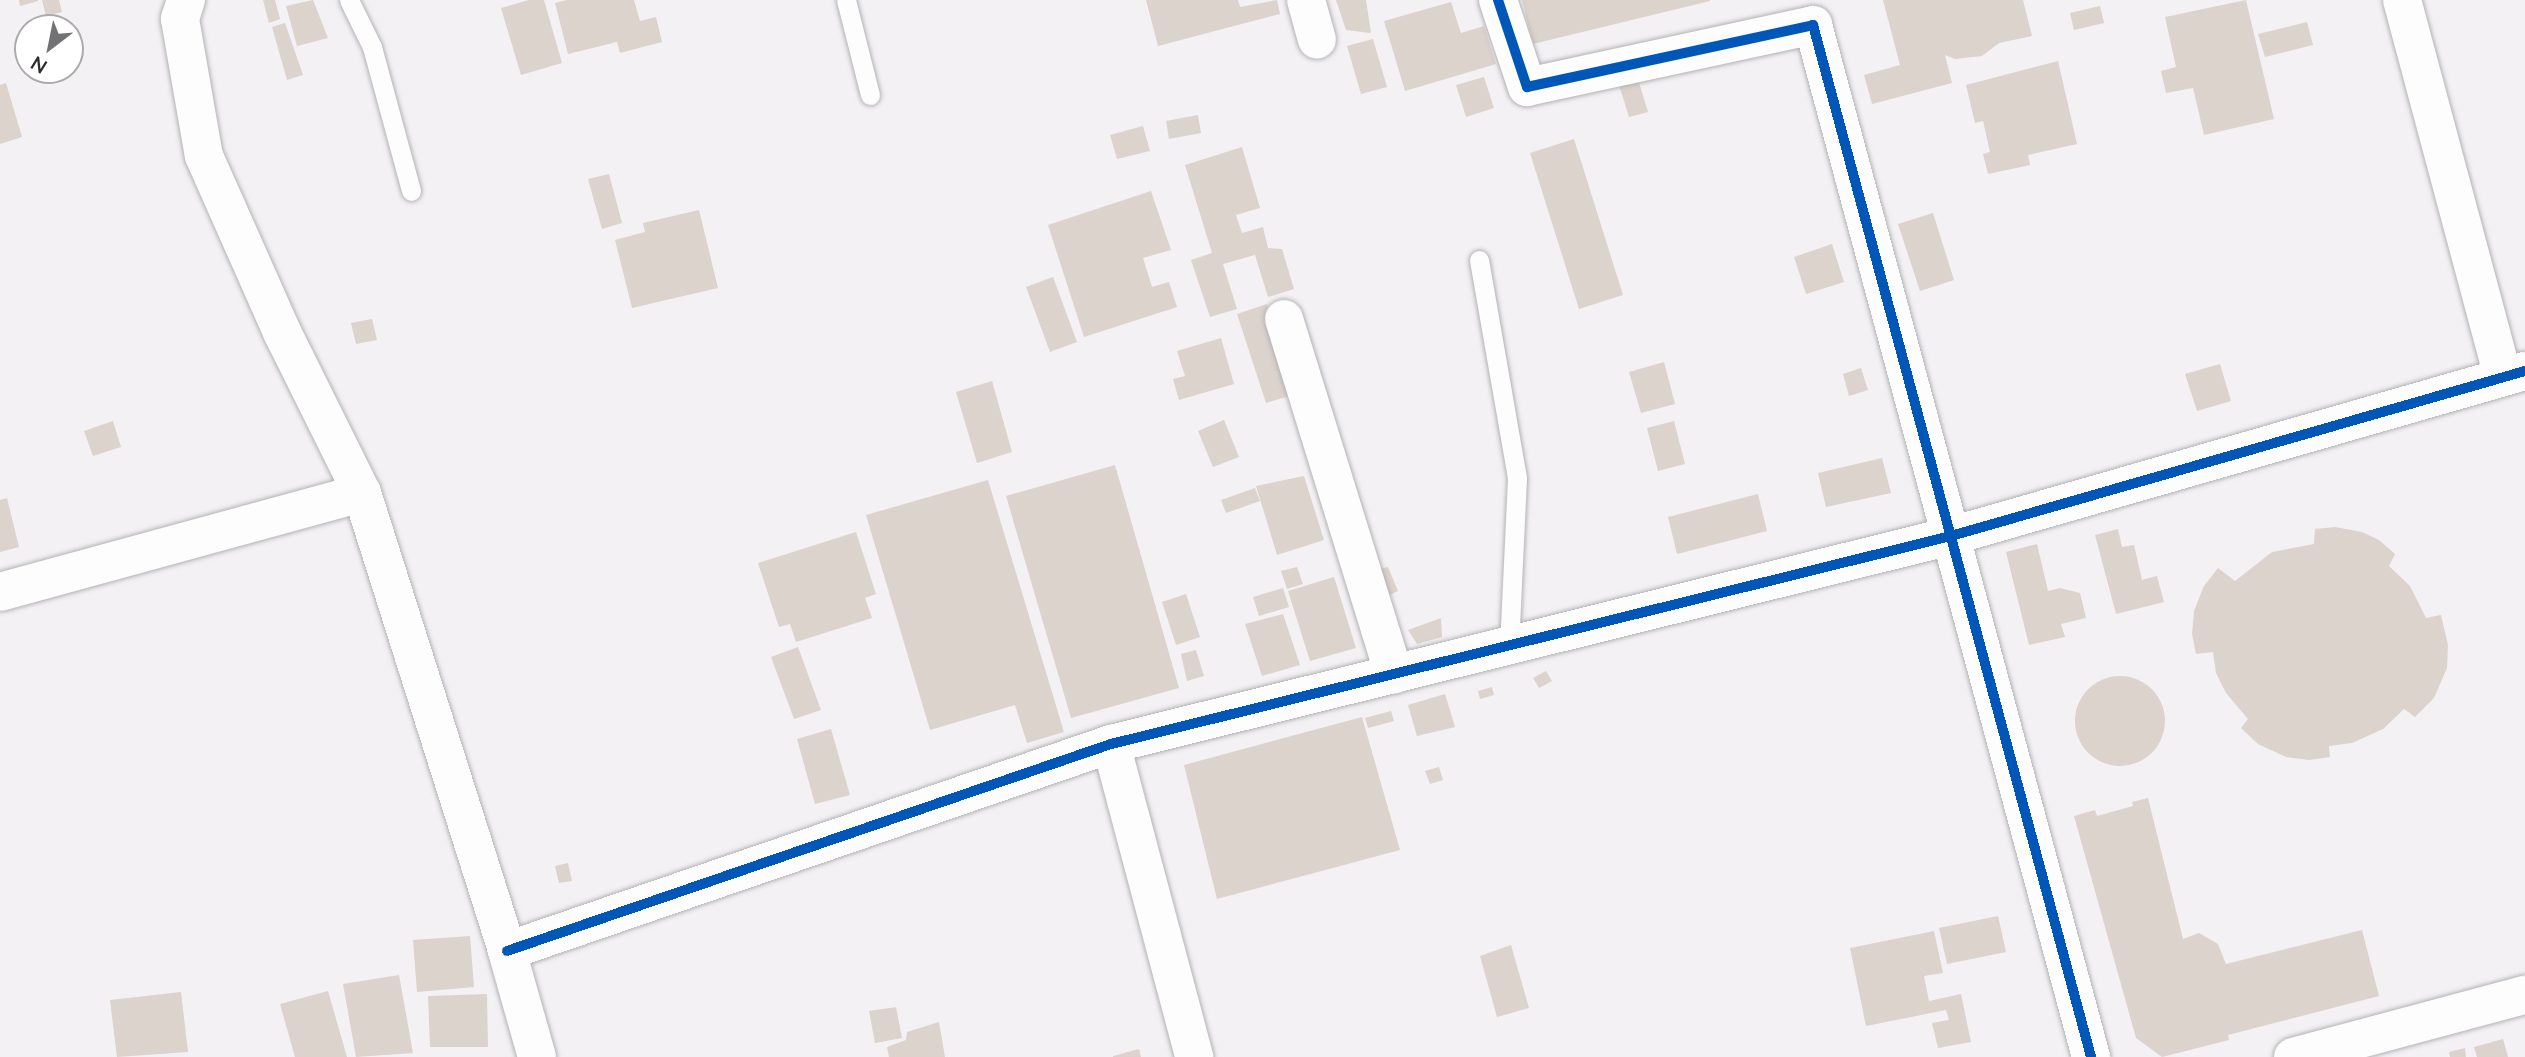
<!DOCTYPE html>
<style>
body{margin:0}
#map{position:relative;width:2525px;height:1057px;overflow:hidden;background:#f3f1f4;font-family:Lato,sans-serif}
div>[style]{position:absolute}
.building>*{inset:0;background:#dbd3cc}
.round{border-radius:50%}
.roads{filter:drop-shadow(0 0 2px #b4b2b5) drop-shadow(0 0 2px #b4b2b5)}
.lane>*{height:19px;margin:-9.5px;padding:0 9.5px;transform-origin:9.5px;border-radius:9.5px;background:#fdfdfd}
.street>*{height:38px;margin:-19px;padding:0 19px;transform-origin:19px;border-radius:19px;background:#fdfdfd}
.cycleway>*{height:10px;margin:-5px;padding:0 5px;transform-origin:5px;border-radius:5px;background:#0057b8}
span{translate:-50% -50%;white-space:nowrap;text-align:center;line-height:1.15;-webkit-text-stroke:7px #fff;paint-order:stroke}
.north{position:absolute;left:14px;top:14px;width:70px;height:70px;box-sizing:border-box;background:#fff;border:2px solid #ababab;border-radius:50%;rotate:212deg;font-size:19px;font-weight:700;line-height:28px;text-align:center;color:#2d2c2e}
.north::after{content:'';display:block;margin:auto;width:24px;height:32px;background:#727173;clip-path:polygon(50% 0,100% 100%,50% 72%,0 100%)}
</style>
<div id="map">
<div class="building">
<i style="clip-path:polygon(19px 0,38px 0,38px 1px,20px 6px)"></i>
<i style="clip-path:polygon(42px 0,59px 0,62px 12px,46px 16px)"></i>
<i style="clip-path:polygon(263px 0,275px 0,280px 19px,269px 23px)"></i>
<i style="clip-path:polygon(313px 0,328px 38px,297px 46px,286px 6px)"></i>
<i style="clip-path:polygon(529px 0,544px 0,562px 63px,521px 75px,501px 8px)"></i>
<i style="clip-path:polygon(567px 0,634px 0,640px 21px,656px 17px,662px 42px,620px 53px,617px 42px,568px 54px,555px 3px)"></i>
<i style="clip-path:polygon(1146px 0,1238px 0,1240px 7px,1277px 0,1280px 14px,1158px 46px)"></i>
<i style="clip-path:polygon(1336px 0,1366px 0,1371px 33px,1346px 30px)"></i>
<i style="clip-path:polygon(1522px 0,1710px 0,1710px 1px,1533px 44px)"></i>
<i style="clip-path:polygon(1883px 0,2023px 0,2032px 36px,1999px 43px,1982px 56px,1955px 59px,1945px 55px,1952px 83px,1872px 104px,1864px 75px,1900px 65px)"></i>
<i style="clip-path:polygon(2246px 0,2274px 119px,2204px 135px,2193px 88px,2166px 93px,2161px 71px,2176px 67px,2165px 17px)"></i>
<i style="clip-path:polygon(1451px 2px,1461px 33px,1484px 26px,1496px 64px,1405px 91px,1384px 21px)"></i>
<i style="clip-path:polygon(2100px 6px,2104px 23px,2074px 30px,2070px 13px)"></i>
<i style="clip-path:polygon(2307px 22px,2313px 45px,2265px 57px,2258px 34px)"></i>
<i style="clip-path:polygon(285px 23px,303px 75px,287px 80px,272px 27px)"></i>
<i style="clip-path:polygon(1373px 39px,1387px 87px,1361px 94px,1347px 46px)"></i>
<i style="clip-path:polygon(2058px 61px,2077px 144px,2028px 155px,2030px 165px,1988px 174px,1983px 154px,1990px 152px,1983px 121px,1975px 123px,1966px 85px)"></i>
<i style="clip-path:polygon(1484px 77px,1494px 108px,1466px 117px,1456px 85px)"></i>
<i style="clip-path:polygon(1638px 79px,1648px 112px,1629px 117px,1619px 85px)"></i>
<i style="clip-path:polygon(6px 83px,22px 137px,0 144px,0 85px)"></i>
<i style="clip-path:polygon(1198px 115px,1201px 133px,1169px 139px,1166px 121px)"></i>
<i style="clip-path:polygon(1143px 126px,1150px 151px,1117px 159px,1110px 135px)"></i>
<i style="clip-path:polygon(1574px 139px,1623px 295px,1579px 309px,1530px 153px)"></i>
<i style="clip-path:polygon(1242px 147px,1260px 208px,1236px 215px,1242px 233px,1263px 227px,1268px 248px,1282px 249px,1294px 289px,1268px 297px,1255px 255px,1223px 264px,1237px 309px,1210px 317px,1191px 260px,1212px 253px,1185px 165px)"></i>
<i style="clip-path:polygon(609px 174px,622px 223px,602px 229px,588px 179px)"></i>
<i style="clip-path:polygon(1151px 191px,1171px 250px,1143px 258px,1152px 287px,1169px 282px,1177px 307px,1084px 337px,1048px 225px)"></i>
<i style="clip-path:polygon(699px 210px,718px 288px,632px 308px,615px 240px,645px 232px,643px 223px)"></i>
<i style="clip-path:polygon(1933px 213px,1954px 280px,1920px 291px,1898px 224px)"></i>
<i style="clip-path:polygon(1832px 244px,1844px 282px,1806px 294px,1794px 257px)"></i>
<i style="clip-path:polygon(1053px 277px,1077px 342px,1050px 352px,1026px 287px)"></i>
<i style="clip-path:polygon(1267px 304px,1296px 394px,1266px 403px,1237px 314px)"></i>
<i style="clip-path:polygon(372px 319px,377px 340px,356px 344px,351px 323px)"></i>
<i style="clip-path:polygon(1221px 338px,1234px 384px,1179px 400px,1173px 379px,1185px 376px,1177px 351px)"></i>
<i style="clip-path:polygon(1664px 362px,1675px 404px,1641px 413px,1629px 372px)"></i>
<i style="clip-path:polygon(2220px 364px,2231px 401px,2197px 411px,2185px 374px)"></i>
<i style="clip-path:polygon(1861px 368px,1868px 390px,1849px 396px,1843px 374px)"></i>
<i style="clip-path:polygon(992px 381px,1012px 452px,977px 463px,956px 392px)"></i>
<i style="clip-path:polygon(1224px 420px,1239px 457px,1213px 467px,1198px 431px)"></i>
<i style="clip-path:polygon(113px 421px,121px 447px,93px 456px,84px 431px)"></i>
<i style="clip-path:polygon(1674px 421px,1685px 464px,1658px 471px,1647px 428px)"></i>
<i style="clip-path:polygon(1882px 458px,1891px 493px,1826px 507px,1818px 473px)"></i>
<i style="clip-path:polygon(1115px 465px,1179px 688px,1071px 718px,1006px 496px)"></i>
<i style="clip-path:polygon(1304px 476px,1324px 540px,1277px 555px,1256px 486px)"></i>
<i style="clip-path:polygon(988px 480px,1064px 732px,1027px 743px,1015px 705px,930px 730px,866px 515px)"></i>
<i style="clip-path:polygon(1255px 488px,1260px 501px,1226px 513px,1221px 500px)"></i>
<i style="clip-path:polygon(1758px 494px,1767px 531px,1677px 554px,1668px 517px)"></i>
<i style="clip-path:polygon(7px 498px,19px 547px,0 552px,0 500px)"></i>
<i style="clip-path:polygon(2335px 527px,2362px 532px,2379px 540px,2395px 554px,2389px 566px,2410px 586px,2426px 618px,2441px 615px,2448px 645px,2447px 668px,2434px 698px,2415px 717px,2404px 709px,2383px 729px,2352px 743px,2329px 746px,2330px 757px,2309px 760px,2286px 757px,2258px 744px,2241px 728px,2248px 719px,2226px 693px,2216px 673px,2213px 652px,2196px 654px,2192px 634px,2194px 611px,2204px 586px,2218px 568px,2235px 581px,2272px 552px,2314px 544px,2315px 529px)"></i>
<i style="clip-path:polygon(2118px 529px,2122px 547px,2134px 545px,2142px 580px,2157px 576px,2164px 602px,2116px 614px,2095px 535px)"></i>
<i style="clip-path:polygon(856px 532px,876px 594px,865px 598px,872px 618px,796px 642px,790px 624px,779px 627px,758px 563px)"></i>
<i style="clip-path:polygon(2037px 544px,2048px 591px,2060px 588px,2080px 593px,2086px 618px,2061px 624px,2065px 637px,2029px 645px,2006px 552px)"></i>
<i style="clip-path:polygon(1297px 567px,1303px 584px,1287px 589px,1281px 571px)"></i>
<i style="clip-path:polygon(1388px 567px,1398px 591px,1376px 602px,1366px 572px)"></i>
<i style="clip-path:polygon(1334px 577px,1356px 648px,1310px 661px,1288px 591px)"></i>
<i style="clip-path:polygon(1283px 588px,1289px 607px,1259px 616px,1253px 597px)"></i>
<i style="clip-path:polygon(1186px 594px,1200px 637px,1176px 645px,1162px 602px)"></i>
<i style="clip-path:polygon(1283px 614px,1300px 665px,1262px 676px,1245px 624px)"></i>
<i style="clip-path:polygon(1441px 618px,1442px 637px,1417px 644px,1408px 630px)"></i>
<i style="clip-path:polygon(798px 647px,821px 710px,794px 719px,771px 657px)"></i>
<i style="clip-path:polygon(1196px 650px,1204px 676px,1187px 681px,1181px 654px)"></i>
<i style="clip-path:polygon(1546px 671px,1552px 681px,1539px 688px,1533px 678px)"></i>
<i class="round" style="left:2075px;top:676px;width:90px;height:90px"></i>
<i style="clip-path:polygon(1492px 687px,1494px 695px,1480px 699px,1478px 691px)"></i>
<i style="clip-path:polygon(1445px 694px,1455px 727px,1417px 736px,1408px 705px)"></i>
<i style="clip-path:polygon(1391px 711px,1394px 721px,1368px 728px,1365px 718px)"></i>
<i style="clip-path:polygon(1362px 717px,1400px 850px,1217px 899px,1184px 765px)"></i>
<i style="clip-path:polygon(831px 729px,850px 795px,815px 804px,797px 739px)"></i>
<i style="clip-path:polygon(1439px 767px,1443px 780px,1430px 784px,1425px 771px)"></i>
<i style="clip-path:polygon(2148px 798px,2183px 939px,2199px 933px,2218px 944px,2226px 964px,2362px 930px,2379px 996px,2228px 1035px,2229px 1040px,2162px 1057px,2136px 1038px,2074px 816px,2095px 810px,2097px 816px,2133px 806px,2132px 802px)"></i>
<i style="clip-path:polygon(568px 863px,572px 881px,559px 883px,555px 866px)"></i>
<i style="clip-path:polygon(1998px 916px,2006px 952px,1947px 964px,1939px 928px)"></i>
<i style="clip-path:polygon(1934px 931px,1943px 973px,1924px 976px,1929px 1001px,1961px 994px,1971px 1042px,1938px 1048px,1932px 1023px,1949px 1020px,1946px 1010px,1866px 1026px,1850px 948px)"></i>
<i style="clip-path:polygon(470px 936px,474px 987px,417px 992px,413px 940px)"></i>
<i style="clip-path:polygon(1511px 945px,1529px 1008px,1497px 1017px,1480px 956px)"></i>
<i style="clip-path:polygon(399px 975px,413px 1053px,356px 1057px,343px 984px)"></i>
<i style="clip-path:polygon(328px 991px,347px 1057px,295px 1057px,280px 1004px)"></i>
<i style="clip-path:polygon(181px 992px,188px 1052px,117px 1057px,110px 1000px)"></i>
<i style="clip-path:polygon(487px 994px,488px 1047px,430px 1047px,428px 996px)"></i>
<i style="clip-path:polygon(896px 1007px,902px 1038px,875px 1043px,869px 1011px)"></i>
<i style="clip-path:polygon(939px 1022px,945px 1057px,889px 1057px,887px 1047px,906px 1040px,907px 1032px)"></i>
<i style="clip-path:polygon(2503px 1039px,2508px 1057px,2477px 1057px,2474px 1047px)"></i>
<i style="clip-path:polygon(2465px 1048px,2466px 1057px,2450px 1057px,2449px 1052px)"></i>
<i style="clip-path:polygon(1139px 1049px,1141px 1057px,1113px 1057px,1113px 1056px)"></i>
</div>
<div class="roads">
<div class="lane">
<i style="left:349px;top:0;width:52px;rotate:63.9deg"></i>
<i style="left:372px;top:47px;width:149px;rotate:74.8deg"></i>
<i style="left:846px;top:0;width:98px;rotate:75.8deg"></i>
<i style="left:1479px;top:260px;width:221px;rotate:80.1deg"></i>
<i style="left:1517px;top:478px;width:167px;rotate:92.7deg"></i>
</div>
<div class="street">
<i style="left:186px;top:0;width:20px;rotate:108deg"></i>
<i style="left:180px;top:19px;width:139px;rotate:80.1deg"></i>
<i style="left:204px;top:156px;width:193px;rotate:66.1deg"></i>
<i style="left:282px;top:332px;width:180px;rotate:63.6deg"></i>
<i style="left:362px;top:493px;width:480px;rotate:72.4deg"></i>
<i style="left:507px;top:951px;width:110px;rotate:74.2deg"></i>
<i style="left:1306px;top:0;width:41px;rotate:74.6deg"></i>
<i style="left:1498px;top:0;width:92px;rotate:71.6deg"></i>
<i style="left:1527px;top:87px;width:293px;rotate:-12.2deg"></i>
<i style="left:1813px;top:25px;width:1069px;rotate:74.92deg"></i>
<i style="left:2402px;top:0;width:390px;rotate:75deg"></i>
<i style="left:1284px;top:319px;width:372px;rotate:72.8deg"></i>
<i style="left:0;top:592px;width:375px;rotate:-15.3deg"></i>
<i style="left:1111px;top:744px;width:324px;rotate:75.1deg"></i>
<i style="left:507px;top:951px;width:638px;rotate:-18.92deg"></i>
<i style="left:1111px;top:744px;width:865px;rotate:-13.91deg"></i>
<i style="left:1951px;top:536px;width:597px;rotate:-16.04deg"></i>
<i style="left:2293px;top:1057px;width:240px;rotate:-15deg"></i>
</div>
</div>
<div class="cycleway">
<i style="left:1498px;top:0;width:92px;rotate:71.6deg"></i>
<i style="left:1527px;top:87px;width:293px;rotate:-12.2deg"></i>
<i style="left:1813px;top:25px;width:1069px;rotate:74.92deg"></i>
<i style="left:507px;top:951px;width:638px;rotate:-18.92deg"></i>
<i style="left:1111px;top:744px;width:865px;rotate:-13.91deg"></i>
<i style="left:1951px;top:536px;width:597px;rotate:-16.04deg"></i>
</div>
<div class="north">N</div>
</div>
